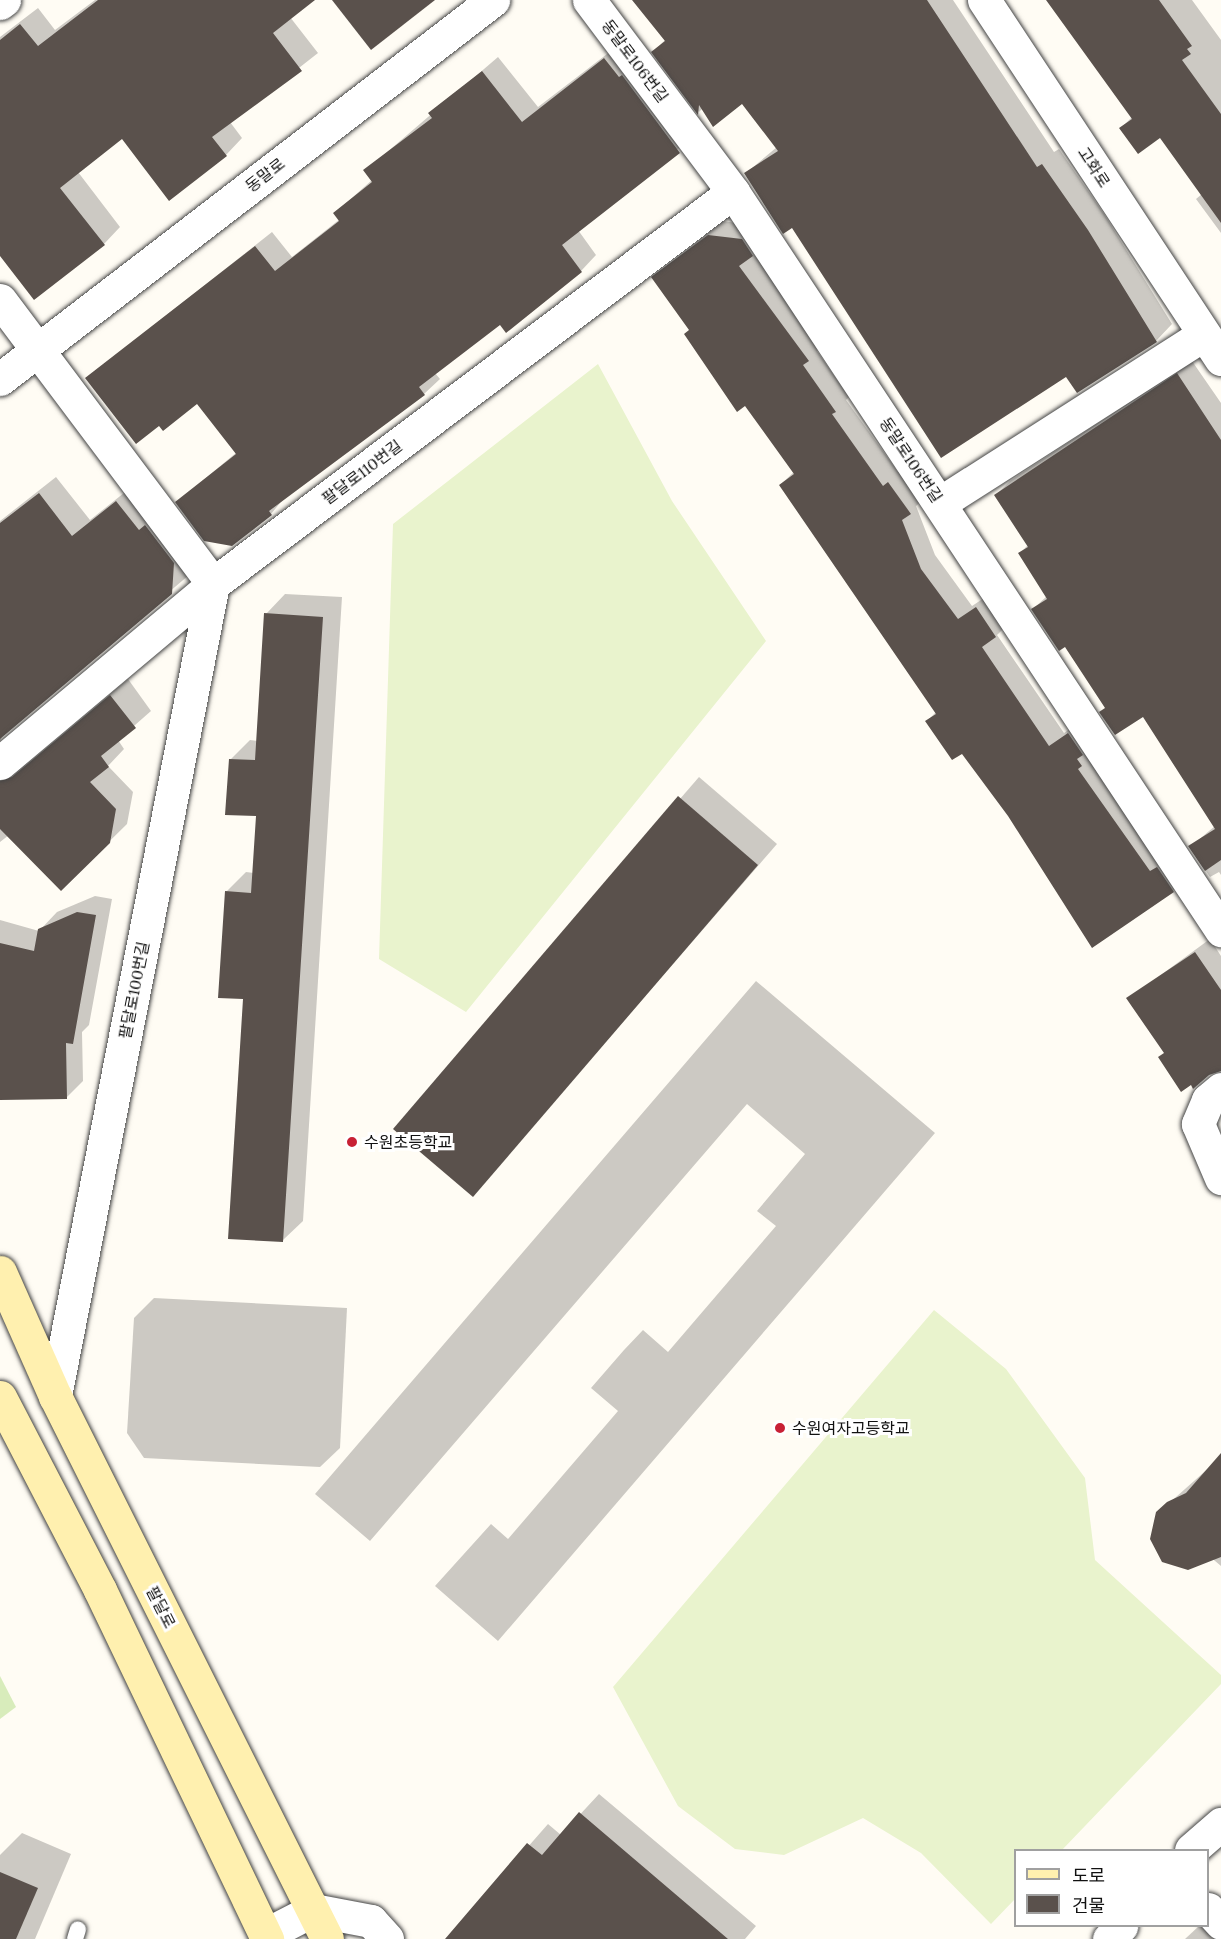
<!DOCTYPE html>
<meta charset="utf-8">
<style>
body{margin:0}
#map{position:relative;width:1221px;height:1939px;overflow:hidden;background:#fffcf4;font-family:Lora,"Noto Sans KR",serif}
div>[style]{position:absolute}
.green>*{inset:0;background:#d8ecbb}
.pitch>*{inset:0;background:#e9f3cd}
.shadow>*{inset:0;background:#0003}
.building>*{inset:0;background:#5a514c}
.roads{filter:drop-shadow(0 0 2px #444) drop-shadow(0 0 2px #444)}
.service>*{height:16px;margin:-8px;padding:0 8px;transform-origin:8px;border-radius:8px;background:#fff}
.minor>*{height:33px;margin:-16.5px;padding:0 16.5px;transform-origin:16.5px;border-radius:16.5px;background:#fff}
.tertiary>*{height:33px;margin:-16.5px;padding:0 16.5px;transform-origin:16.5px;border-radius:16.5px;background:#fff}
.secondary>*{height:33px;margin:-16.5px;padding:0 16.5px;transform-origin:16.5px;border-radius:16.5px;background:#fff0af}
.dots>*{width:16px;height:16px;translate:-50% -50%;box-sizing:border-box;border:3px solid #fff;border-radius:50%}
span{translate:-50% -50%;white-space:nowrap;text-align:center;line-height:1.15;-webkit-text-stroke:6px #fff;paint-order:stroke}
.street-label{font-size:16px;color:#111}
.poi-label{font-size:16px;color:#111}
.left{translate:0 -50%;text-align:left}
.legend{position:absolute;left:1014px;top:1849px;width:195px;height:78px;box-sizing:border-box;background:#fff;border:2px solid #a0a0a0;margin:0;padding:8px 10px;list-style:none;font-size:18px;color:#111}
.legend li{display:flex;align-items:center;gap:12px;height:30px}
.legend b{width:30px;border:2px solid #a0a0a0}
</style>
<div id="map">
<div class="green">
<i style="clip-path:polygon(0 1676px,16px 1707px,0 1719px)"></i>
</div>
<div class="pitch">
<i style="clip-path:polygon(598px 364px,672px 501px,766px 641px,466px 1012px,379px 959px,393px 524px)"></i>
<i style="clip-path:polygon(934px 1310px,1006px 1369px,1085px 1478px,1095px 1560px,1221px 1675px,1221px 1684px,1062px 1850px,1016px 1850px,1015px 1899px,991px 1924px,921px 1853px,863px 1818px,784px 1855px,735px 1849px,678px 1806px,613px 1687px)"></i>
</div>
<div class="shadow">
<i style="clip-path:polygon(95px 0,312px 0,290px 17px,318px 53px,230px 122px,242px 138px,226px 155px,123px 137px,78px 172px,120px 227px,104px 244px,0 254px,0 37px,38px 8px,55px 30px)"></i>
<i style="clip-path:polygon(634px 0,953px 0,1054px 152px,1059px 149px,1104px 214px,1172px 324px,1156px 341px,1067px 374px,792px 226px,746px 173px,777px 147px,742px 102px,703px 108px,699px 112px,653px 52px,665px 40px)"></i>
<i style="clip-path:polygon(1048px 0,1192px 0,1221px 40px,1221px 233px,1196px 199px,1202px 194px,1161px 135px,1121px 128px,1132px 117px)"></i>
<i style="clip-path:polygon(620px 44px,694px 136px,578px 230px,596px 255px,581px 271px,500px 323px,435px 373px,440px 379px,424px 394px,285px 497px,271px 514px,177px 502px,237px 452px,197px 402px,159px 424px,87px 378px,272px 232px,292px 257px,340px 219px,335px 213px,372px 180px,365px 171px,498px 57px,538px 107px)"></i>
<i style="clip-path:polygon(723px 221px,756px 226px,766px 241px,753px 253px,822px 345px,817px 351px,849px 397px,846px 400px,898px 472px,903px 469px,924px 499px,916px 506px,935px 555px,972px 606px,990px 594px,1010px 622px,997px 635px,1064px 733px,1083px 720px,1187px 877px,1173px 891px,1009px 816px,962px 752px,927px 721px,936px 712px,780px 485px,795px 471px,653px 277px)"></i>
<i style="clip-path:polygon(1192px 361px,1221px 403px,1221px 875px,1219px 872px,1210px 877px,1190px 847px,1215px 826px,1143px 715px,1106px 707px,1066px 645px,1033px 609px,1047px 596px,1020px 553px,1028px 545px,996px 495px,1010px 481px)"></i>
<i style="clip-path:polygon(56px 477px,90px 520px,134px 485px,189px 575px,3px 734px,0 742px,0 521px)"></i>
<i style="clip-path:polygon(285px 594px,342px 597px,303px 1221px,283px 1240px,226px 892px,246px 872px,254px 873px,258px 815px,230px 760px,250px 740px,258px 741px,266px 614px)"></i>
<i style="clip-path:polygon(128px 679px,151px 711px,118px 740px,124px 749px,108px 766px,133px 792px,127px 824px,61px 889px,9px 835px,0 842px,0 751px,10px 764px,30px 761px)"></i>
<i style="clip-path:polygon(699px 777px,777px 844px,473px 1195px,395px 1128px)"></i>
<i style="clip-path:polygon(95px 896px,112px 899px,89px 1025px,82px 1032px,83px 1081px,66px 1098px,0 1099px,0 920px,39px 931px,57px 912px)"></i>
<i style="clip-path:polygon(1210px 939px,1221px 956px,1221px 1071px,1217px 1069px,1194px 1087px,1128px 999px)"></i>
<i style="clip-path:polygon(756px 981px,935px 1133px,498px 1641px,435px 1586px,491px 1524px,508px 1539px,618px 1411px,591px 1388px,624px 1350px,643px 1330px,668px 1352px,776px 1226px,757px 1211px,805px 1154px,747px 1104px,370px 1541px,315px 1494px)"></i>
<i style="clip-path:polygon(154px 1298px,347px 1308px,340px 1448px,320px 1467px,144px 1458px,127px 1433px,134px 1318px)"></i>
<i style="clip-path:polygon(1221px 1457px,1221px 1566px,1158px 1513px)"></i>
<i style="clip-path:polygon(599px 1794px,756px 1926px,745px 1939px,447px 1939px,548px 1824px,561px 1835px)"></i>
<i style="clip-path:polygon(22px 1833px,71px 1854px,35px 1939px,0 1939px,0 1855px)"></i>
<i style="clip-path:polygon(1199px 1926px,1201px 1926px,1215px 1939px,1185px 1939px)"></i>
</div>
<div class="building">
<i style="clip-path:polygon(98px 0,315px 0,273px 33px,302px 71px,212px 137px,227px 156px,169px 201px,122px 139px,60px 188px,105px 245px,34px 300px,0 256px,0 40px,20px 24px,38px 46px)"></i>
<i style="clip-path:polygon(332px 0,435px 0,371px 50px)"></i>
<i style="clip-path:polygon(632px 0,927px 0,1037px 167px,1042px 164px,1088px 230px,1157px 342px,1077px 393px,1066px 377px,941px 458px,792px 228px,783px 234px,744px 173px,778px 151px,742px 104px,713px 127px,699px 105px,698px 115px,651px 52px,665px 41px)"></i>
<i style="clip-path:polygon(1046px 0,1159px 0,1192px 46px,1187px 49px,1191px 54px,1182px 60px,1221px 114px,1221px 223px,1160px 138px,1138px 154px,1119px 128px,1132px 119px)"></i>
<i style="clip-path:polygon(604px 58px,619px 77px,622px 75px,680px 153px,562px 245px,582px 272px,506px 333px,500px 325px,419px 387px,425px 395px,269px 511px,272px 515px,232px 546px,204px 541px,175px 502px,236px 454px,197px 404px,163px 431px,159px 426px,136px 444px,85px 378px,255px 246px,275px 271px,339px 221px,333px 213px,372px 182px,363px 170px,432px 118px,428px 113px,482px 71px,522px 122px)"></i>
<i style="clip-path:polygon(708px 235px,742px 239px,753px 256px,739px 266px,809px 361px,803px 365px,836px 412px,832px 414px,883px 486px,888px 482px,911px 514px,902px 520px,921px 569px,958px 619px,976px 607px,996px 637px,982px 647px,1049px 746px,1068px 733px,1083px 755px,1077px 759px,1082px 766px,1078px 769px,1150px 871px,1157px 867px,1174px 892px,1092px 948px,1008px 816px,962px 754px,952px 760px,925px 721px,936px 714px,779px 485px,794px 474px,745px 406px,737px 412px,684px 334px,689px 330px,651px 277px)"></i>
<i style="clip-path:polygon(1177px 373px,1221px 440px,1221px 860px,1205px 871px,1188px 846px,1215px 829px,1143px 717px,1115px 735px,1099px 712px,1105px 708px,1065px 647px,1059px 651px,1031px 609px,1047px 599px,1018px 553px,1028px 547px,994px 495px)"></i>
<i style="clip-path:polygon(39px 493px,72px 536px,116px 501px,139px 530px,145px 525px,174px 563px,172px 594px,0 739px,0 523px)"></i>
<i style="clip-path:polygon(264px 613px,323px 617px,283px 1242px,228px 1239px,243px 999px,218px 998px,225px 891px,251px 893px,256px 816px,225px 815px,229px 759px,255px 760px)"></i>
<i style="clip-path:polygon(110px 695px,136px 728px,101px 756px,109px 767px,90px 782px,116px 809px,110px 843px,61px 891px,0 829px,0 781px,12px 777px)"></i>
<i style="clip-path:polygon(678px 796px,758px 865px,473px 1197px,393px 1129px)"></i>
<i style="clip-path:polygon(77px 912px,96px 915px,73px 1044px,66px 1043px,67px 1099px,0 1100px,0 943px,34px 951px,38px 929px)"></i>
<i style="clip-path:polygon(1195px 952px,1221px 990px,1221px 1071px,1209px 1075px,1193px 1089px,1191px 1085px,1181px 1092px,1158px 1057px,1164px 1053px,1126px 998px)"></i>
<i style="clip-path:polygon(1221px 1453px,1221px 1557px,1188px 1570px,1162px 1562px,1150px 1539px,1156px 1512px,1167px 1502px,1186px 1493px)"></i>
<i style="clip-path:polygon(579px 1812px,728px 1939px,445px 1939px,527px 1843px,542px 1855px)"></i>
<i style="clip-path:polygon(0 1872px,38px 1888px,16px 1939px,0 1939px)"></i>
</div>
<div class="roads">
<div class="service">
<i style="left:75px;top:1939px;width:10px;rotate:-73deg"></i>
</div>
<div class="minor">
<i style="left:589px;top:0;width:240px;rotate:53.1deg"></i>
<i style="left:733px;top:192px;width:885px;rotate:56.53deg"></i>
<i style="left:0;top:3px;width:5px;rotate:-37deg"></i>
<i style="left:0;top:300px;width:355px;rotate:53.1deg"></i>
<i style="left:940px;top:503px;width:313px;rotate:-32.6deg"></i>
<i style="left:0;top:763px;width:278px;rotate:-40deg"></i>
<i style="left:213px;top:584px;width:651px;rotate:-37.01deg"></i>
<i style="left:1221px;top:1089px;width:17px;rotate:140deg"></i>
<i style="left:1208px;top:1100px;width:26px;rotate:113deg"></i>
<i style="left:1198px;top:1124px;width:59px;rotate:66.9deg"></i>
<i style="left:55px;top:1396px;width:827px;rotate:-78.99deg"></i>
<i style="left:1191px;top:1850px;width:40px;rotate:-41deg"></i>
<i style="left:1208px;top:1909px;width:19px;rotate:47deg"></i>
<i style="left:265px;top:1935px;width:54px;rotate:-27.5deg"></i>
<i style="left:313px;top:1910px;width:59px;rotate:10.7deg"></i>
<i style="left:371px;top:1921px;width:24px;rotate:48deg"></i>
<i style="left:1109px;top:1939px;width:18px;rotate:-47deg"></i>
</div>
<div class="tertiary">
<i style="left:984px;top:0;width:430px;rotate:56.6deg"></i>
<i style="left:0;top:379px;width:622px;rotate:-37.55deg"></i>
</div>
<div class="secondary">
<i style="left:0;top:1272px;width:136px;rotate:66.1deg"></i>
<i style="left:55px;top:1396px;width:607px;rotate:63.39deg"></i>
<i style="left:0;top:1397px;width:217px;rotate:62.6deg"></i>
<i style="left:100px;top:1590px;width:387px;rotate:64.4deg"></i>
</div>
</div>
<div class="dots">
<i style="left:352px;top:1142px;background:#c82135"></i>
<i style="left:780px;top:1428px;background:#c82135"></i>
</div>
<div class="street-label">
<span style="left:635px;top:61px;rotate:53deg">동말로106번길</span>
<span style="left:1094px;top:167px;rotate:57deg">고화로</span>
<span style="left:265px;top:175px;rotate:-38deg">동말로</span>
<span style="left:911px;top:460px;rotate:56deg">동말로106번길</span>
<span style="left:362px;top:472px;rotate:-37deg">팔달로110번길</span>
<span style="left:134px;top:990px;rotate:-79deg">팔달로100번길</span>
<span style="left:161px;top:1607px;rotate:63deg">팔달로</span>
</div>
<div class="poi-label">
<span class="left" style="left:364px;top:1142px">수원초등학교</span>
<span class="left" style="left:792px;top:1428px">수원여자고등학교</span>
</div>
<ul class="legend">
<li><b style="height:8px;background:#fff0af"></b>도로</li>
<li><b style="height:16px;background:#5a514c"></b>건물</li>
</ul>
</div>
